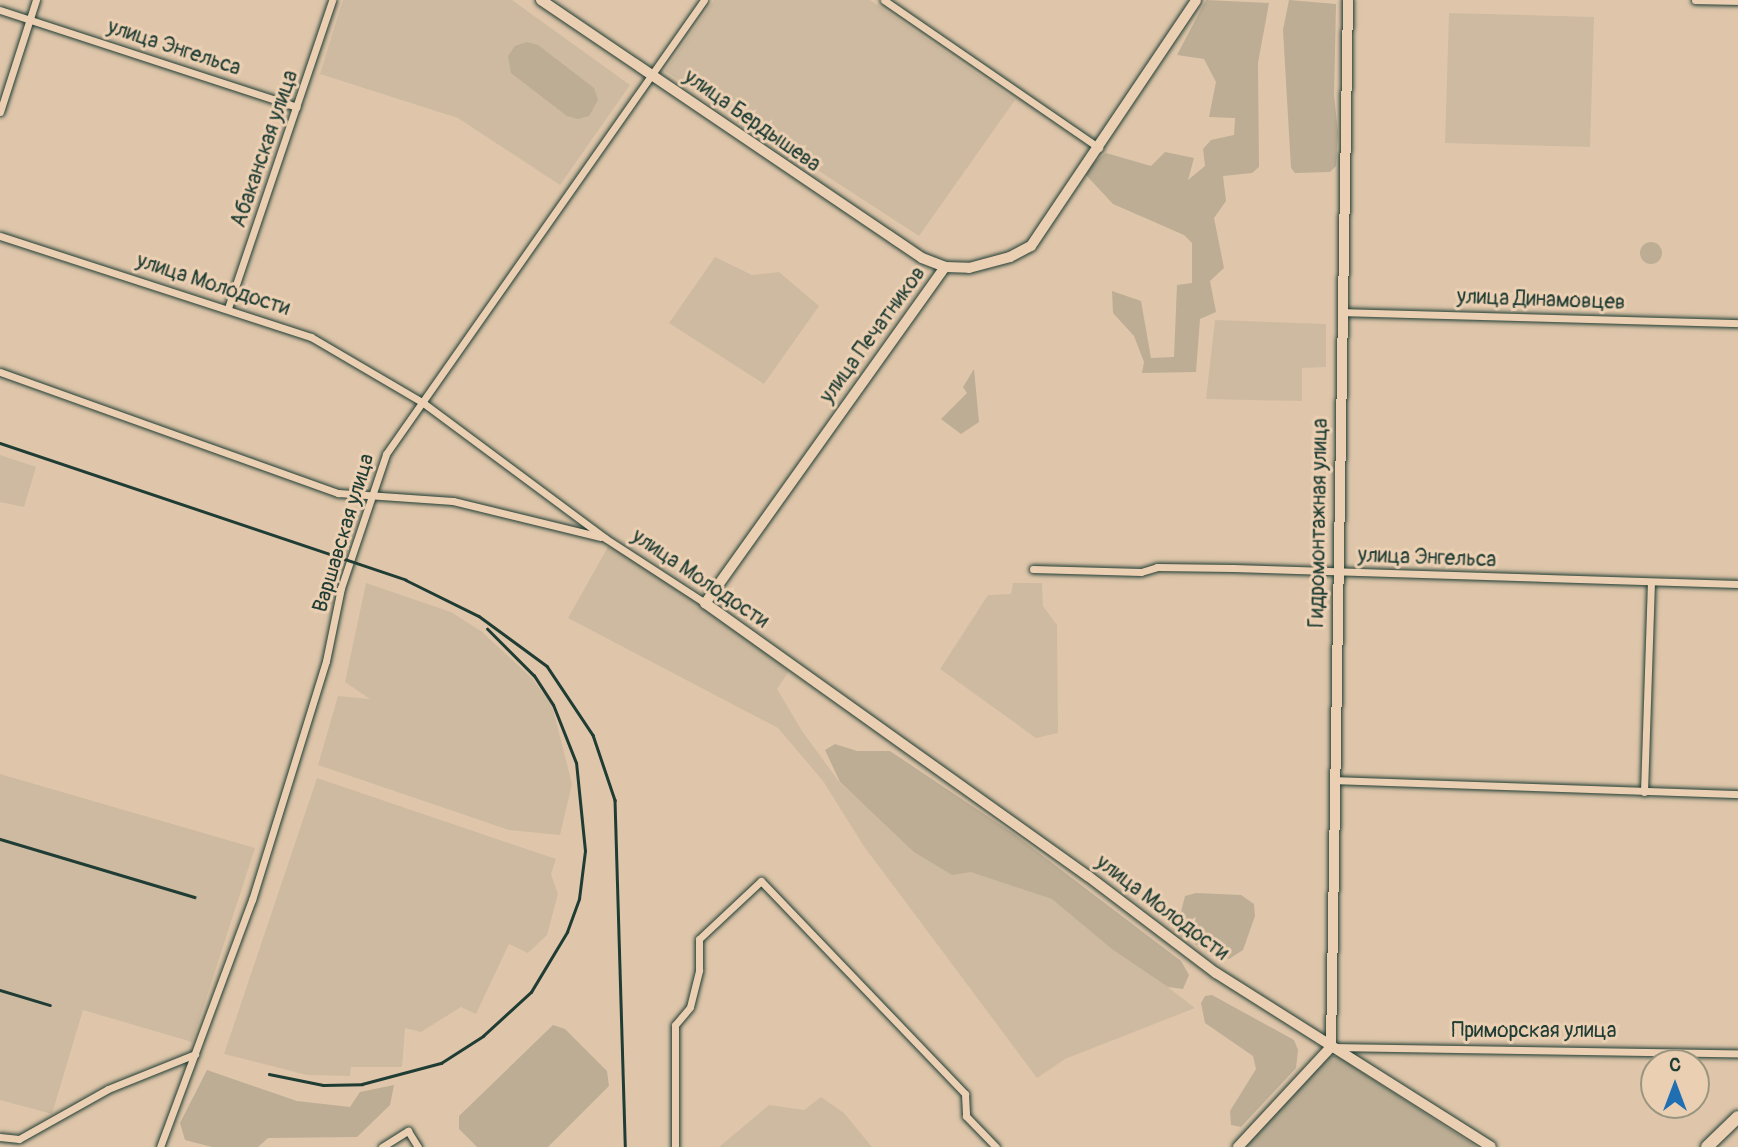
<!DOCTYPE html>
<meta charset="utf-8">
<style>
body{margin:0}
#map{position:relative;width:1738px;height:1147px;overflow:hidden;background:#dfc6aa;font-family:Pangolin,sans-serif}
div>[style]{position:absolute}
.built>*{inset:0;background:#cebaa0}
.green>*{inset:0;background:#bcad94}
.round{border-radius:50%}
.roads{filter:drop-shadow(0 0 2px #1f3d34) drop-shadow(0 0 2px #1f3d34)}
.street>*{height:7px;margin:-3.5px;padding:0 3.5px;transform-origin:3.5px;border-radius:3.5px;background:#ebcfb2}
.secondary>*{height:10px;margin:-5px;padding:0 5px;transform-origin:5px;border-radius:5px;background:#ebcfb2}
.highway>*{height:12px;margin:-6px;padding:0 6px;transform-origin:6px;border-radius:6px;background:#ebcfb2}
.rail>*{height:2.5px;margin:-1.25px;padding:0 1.25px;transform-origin:1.25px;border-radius:1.25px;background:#1f3d34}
span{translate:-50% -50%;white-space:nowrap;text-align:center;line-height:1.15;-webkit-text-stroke:6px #ebcfb2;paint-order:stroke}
.street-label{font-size:21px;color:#1f3d34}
.north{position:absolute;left:1640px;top:1049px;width:70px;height:70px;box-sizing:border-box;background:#ebcfb2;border:2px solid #999580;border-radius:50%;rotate:0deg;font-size:19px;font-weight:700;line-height:28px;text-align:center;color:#1f3d34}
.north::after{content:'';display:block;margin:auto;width:24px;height:32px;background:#1f6fb2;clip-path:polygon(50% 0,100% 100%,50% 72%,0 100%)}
</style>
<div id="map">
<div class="built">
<i style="clip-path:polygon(343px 0,512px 0,630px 85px,560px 185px,458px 118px,320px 74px)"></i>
<i style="clip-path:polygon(714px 0,870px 0,1015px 100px,919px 236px,665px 71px)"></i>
<i style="clip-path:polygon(1449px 13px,1594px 17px,1590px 147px,1445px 143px)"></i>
<i style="clip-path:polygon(715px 257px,752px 275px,779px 272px,819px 306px,764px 384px,669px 323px)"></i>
<i style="clip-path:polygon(1215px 320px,1326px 324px,1326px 367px,1302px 368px,1302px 401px,1206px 399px)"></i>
<i style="clip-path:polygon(0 455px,36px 467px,24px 507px,0 502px)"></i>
<i style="clip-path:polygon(609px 545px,714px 612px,789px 671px,777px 689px,802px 731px,840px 783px,890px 828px,974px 870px,1047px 894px,1195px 1008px,1065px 1059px,1037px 1078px,863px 845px,823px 781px,778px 728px,568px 618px)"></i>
<i style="clip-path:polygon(366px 583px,451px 612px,481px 631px,532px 678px,552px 705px,572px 784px,560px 835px,509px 830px,318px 765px,338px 696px,370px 699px,345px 682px)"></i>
<i style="clip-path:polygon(1013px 583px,1042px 583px,1043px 606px,1057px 625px,1058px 733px,1036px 738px,940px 669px,988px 595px,1011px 594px)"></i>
<i style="clip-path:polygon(0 774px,255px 848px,192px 1042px,83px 1010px,52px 1114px,0 1100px)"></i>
<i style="clip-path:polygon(317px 778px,556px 859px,551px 874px,558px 894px,547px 935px,528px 953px,509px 944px,476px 1014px,461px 1007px,421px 1032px,405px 1028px,402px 1067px,351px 1067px,350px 1076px,307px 1075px,224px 1054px)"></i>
<i style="clip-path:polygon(821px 1097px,844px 1113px,872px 1147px,719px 1147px,769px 1105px,804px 1110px)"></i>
</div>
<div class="green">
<i style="clip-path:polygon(1206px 0,1269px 3px,1258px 63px,1259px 167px,1252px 173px,1223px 176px,1226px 201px,1214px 218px,1224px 268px,1210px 281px,1216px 312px,1200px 319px,1196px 372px,1142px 373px,1144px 362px,1134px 336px,1113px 313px,1112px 291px,1141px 301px,1151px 358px,1174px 357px,1177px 285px,1192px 283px,1192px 243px,1184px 235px,1113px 204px,1086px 175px,1092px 164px,1106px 153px,1151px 166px,1165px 152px,1194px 158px,1188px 180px,1205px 166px,1203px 149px,1211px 140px,1234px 135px,1235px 118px,1209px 117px,1216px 82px,1204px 59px,1177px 55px)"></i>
<i style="clip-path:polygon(1289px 0,1336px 4px,1334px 95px,1338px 133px,1336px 166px,1330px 172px,1295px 173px,1291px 168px,1283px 30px)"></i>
<i style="clip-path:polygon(527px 42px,538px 45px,594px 88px,598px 100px,589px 116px,578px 119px,567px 116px,511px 73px,508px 56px,515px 46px)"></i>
<i class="round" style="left:1640px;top:242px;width:22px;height:22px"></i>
<i style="clip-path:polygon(974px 369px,979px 422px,961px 434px,941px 419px,967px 393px,963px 387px)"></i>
<i style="clip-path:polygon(835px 744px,857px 751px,890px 751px,1014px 834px,1181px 961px,1189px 975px,1183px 989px,1168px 987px,1112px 949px,1052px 899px,971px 872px,952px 875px,914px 852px,840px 782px,825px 750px)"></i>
<i style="clip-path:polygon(1196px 893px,1241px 895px,1254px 904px,1255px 916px,1243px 950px,1229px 959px,1198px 947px,1178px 924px,1185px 896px)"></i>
<i style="clip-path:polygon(1212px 995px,1294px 1040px,1298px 1050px,1296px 1068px,1241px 1127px,1231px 1125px,1230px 1111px,1256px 1069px,1253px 1056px,1205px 1023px,1201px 1003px,1205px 996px)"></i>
<i style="clip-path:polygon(553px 1025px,565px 1029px,607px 1071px,609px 1086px,548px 1147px,477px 1147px,459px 1129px,459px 1116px)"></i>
<i style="clip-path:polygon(1328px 1056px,1337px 1056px,1477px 1147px,1241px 1147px)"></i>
<i style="clip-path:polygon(207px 1070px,297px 1101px,350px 1107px,360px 1092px,394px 1085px,390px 1105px,357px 1137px,268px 1138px,258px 1147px,212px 1147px,185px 1140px,180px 1123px)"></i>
</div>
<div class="roads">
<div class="street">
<i style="left:884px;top:0;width:261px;rotate:34.5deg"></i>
<i style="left:1695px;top:0;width:43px;rotate:1.3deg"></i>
<i style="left:0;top:10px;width:312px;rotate:18.1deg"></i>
<i style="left:0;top:112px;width:118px;rotate:-72.2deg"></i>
<i style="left:0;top:236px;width:327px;rotate:18deg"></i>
<i style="left:311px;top:337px;width:129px;rotate:30.4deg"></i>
<i style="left:422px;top:402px;width:228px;rotate:36.6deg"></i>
<i style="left:605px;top:538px;width:119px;rotate:33deg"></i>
<i style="left:228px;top:308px;width:325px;rotate:-71.3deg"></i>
<i style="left:1342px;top:312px;width:396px;rotate:1.6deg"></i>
<i style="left:0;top:372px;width:359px;rotate:19.7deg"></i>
<i style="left:338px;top:493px;width:115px;rotate:4deg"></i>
<i style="left:453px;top:501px;width:152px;rotate:13.7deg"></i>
<i style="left:1033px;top:569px;width:108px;rotate:1.6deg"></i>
<i style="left:1141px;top:572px;width:17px;rotate:-17deg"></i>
<i style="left:1157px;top:567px;width:76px;rotate:0.8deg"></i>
<i style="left:1233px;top:568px;width:505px;rotate:1.81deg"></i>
<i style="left:1335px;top:780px;width:403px;rotate:2deg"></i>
<i style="left:1644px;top:792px;width:209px;rotate:-88.1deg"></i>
<i style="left:1335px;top:1047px;width:403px;rotate:0.9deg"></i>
<i style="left:0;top:1137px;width:19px;rotate:6deg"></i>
<i style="left:19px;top:1139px;width:102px;rotate:-29.3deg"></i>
<i style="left:108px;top:1089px;width:94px;rotate:-21.9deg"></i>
<i style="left:160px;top:1147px;width:264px;rotate:-69.6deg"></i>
<i style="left:252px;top:900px;width:250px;rotate:-72.8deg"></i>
<i style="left:326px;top:661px;width:75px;rotate:-78.4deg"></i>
<i style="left:341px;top:588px;width:141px;rotate:-71.4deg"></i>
<i style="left:386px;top:454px;width:554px;rotate:-54.99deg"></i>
<i style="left:382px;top:1147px;width:31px;rotate:-32deg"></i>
<i style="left:408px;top:1131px;width:19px;rotate:58deg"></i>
<i style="left:675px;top:1147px;width:122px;rotate:-90deg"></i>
<i style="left:675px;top:1025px;width:23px;rotate:-50deg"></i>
<i style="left:690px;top:1007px;width:38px;rotate:-76deg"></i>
<i style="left:699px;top:970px;width:31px;rotate:-90deg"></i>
<i style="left:699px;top:939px;width:85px;rotate:-43.1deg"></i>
<i style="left:761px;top:881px;width:295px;rotate:46.2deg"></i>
<i style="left:965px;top:1094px;width:22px;rotate:87deg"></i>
<i style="left:966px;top:1116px;width:43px;rotate:45.9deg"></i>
</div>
<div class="secondary">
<i style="left:541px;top:0;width:460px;rotate:34.1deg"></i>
<i style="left:922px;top:258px;width:25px;rotate:21deg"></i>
<i style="left:945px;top:267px;width:24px;rotate:2deg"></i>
<i style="left:969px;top:268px;width:42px;rotate:-15deg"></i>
<i style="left:1010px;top:257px;width:24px;rotate:-28deg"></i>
<i style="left:1031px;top:246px;width:296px;rotate:-56.1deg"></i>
<i style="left:945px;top:267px;width:413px;rotate:125.5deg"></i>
<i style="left:705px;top:603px;width:470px;rotate:35.5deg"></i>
<i style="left:1088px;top:876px;width:161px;rotate:37.2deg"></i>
<i style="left:1216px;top:973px;width:325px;rotate:32.3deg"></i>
<i style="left:1331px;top:1047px;width:1047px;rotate:-89.07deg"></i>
<i style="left:1238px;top:1147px;width:137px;rotate:-47.1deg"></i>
</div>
<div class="highway">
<i style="left:1707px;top:1147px;width:43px;rotate:-44.1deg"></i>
</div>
</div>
<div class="rail">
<i style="left:0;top:443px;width:428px;rotate:18.6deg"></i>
<i style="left:406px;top:580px;width:81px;rotate:26.3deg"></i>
<i style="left:479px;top:616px;width:84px;rotate:36.3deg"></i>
<i style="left:547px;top:666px;width:83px;rotate:56.3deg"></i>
<i style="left:593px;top:735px;width:69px;rotate:71.3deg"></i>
<i style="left:615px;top:800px;width:347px;rotate:88.3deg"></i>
<i style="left:0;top:839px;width:203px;rotate:16.6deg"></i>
<i style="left:0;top:990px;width:52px;rotate:16.7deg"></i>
<i style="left:269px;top:1074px;width:55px;rotate:11.5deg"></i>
<i style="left:323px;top:1085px;width:39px;rotate:-1deg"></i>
<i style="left:362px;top:1084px;width:82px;rotate:-14.9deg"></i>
<i style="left:441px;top:1063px;width:50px;rotate:-32.7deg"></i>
<i style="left:483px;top:1036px;width:65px;rotate:-42.5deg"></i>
<i style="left:531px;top:992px;width:70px;rotate:-59deg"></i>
<i style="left:567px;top:932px;width:35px;rotate:-70deg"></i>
<i style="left:579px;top:899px;width:48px;rotate:-82.9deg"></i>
<i style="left:585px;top:851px;width:88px;rotate:-95.8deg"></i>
<i style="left:576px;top:763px;width:62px;rotate:-111.6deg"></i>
<i style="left:553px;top:705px;width:35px;rotate:-123deg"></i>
<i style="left:534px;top:676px;width:66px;rotate:-135deg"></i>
</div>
<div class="street-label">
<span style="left:174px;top:48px;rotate:18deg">улица Энгельса</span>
<span style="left:752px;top:121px;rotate:35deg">улица Бердышева</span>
<span style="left:265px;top:149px;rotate:-71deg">Абаканская улица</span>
<span style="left:213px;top:285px;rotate:18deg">улица Молодости</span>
<span style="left:1541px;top:300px;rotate:2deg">улица Динамовцев</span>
<span style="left:873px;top:335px;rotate:-54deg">улица Печатников</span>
<span style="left:1319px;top:523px;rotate:-89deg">Гидромонтажная улица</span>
<span style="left:344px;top:533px;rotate:-73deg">Варшавская улица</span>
<span style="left:1427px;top:558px;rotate:2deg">улица Энгельса</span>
<span style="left:700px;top:579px;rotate:34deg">улица Молодости</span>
<span style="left:1162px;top:908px;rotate:37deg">улица Молодости</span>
<span style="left:1534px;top:1031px">Приморская улица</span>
</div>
<div class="north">С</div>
</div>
